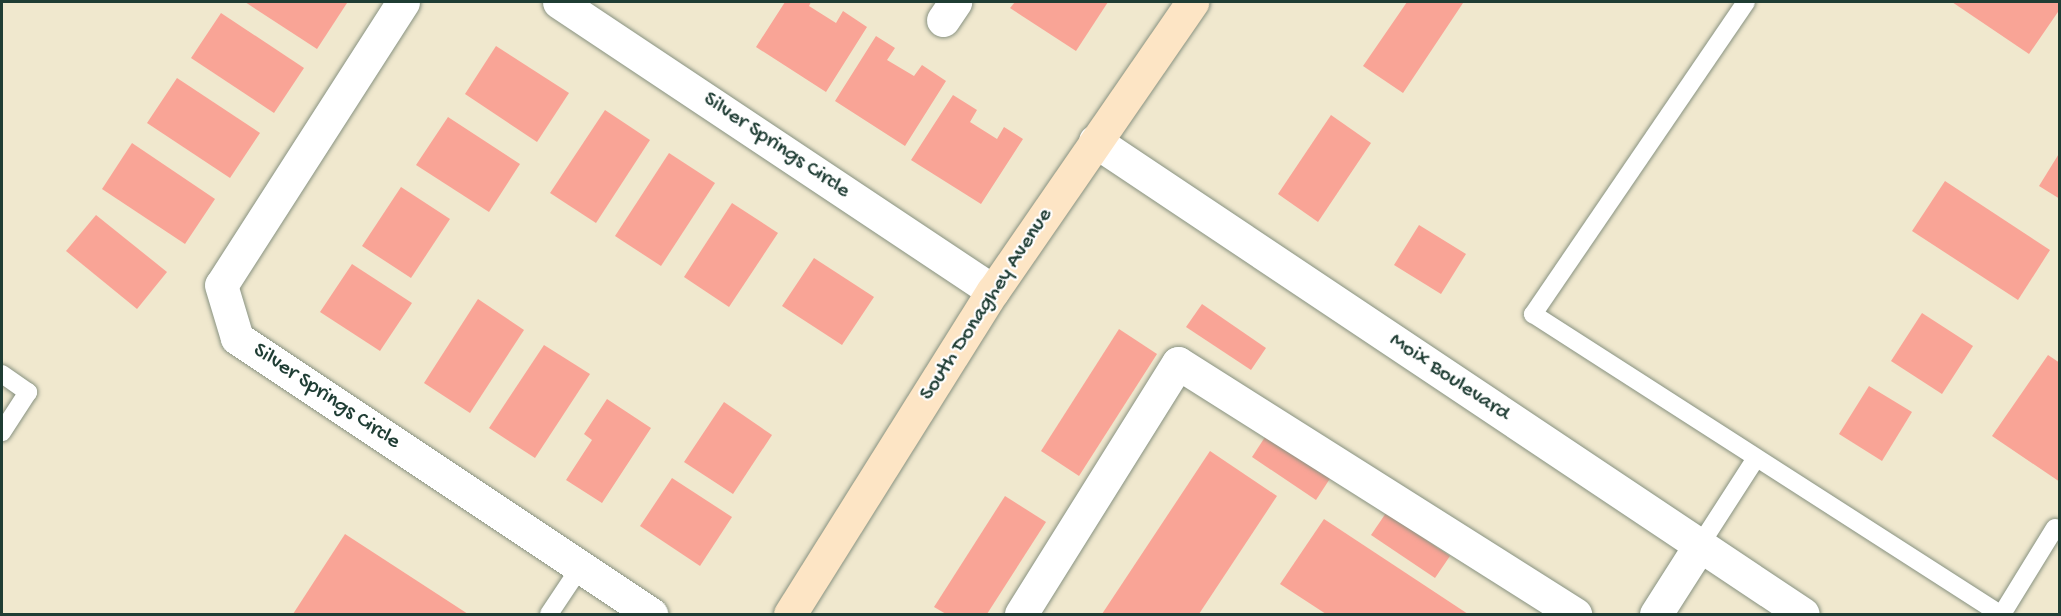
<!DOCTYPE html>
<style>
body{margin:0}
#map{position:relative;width:2061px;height:616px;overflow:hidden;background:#f0e8ce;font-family:"Gochi Hand",sans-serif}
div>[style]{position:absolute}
.building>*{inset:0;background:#f9a496}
.roads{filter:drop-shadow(0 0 2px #889281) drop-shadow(0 0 2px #889281)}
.lane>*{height:18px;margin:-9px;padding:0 9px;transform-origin:9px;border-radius:9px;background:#fff}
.street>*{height:33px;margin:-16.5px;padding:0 16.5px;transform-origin:16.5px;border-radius:16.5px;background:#fff}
.secondary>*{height:33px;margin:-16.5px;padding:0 16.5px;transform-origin:16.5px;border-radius:16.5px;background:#fde5c5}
span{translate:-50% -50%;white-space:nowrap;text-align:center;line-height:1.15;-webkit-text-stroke:4.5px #fff;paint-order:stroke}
.street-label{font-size:22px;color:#1f3d34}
.frame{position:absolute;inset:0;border:3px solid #1f3d34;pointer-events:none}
</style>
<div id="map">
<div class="building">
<i style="clip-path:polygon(245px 2px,345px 2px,347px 3px,317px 49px)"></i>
<i style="clip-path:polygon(785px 2px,811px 2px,809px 6px,836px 23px,843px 11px,867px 27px,826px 92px,756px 47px)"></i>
<i style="clip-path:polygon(1015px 2px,1108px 2px,1076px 51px,1010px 8px)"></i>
<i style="clip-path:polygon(1407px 2px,1463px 3px,1403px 93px,1363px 66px)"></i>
<i style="clip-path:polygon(1952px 2px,2060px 2px,2060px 9px,2029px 54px)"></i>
<i style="clip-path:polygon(221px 13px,304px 68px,274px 113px,191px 58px)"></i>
<i style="clip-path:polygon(876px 36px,895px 48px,887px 60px,914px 76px,922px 65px,946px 81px,905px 146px,835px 101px)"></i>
<i style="clip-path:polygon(496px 46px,569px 93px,537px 142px,465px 94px)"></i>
<i style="clip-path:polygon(177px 78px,260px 133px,230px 178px,147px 123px)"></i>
<i style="clip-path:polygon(953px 95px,977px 110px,970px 122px,997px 139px,1004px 127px,1023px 139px,981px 204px,911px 160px)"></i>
<i style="clip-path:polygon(605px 110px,650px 140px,596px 223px,550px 193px)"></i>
<i style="clip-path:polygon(1331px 115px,1371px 143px,1318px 222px,1278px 194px)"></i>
<i style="clip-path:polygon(448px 117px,520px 164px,489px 212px,416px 165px)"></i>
<i style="clip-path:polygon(132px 143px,215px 199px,185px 244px,102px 189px)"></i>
<i style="clip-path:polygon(2060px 152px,2060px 199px,2039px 186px)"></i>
<i style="clip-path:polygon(669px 153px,715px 183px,661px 266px,615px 236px)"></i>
<i style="clip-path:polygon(1945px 181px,2050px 250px,2018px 300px,1912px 231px)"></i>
<i style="clip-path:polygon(401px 187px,450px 219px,411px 278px,362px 246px)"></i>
<i style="clip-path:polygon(732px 203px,778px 233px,729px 307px,684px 277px)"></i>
<i style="clip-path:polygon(96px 215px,167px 272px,137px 309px,66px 251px)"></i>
<i style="clip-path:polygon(1419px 225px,1466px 254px,1441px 294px,1394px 265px)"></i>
<i style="clip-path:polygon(814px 258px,874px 297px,842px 345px,782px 306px)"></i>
<i style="clip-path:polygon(352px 264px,412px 303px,380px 351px,320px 312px)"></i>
<i style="clip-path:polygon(478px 299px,524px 330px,470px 413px,424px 383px)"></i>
<i style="clip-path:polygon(1202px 304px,1266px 348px,1251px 370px,1186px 327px)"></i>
<i style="clip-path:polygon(1922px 313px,1973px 346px,1942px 394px,1891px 361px)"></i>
<i style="clip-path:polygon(1119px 329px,1157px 354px,1079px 476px,1041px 451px)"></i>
<i style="clip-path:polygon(544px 345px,590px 374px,535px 458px,489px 428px)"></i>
<i style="clip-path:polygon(2048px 355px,2060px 363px,2060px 482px,1992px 436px)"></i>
<i style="clip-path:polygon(1869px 386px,1912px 412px,1882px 461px,1839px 434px)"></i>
<i style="clip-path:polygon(607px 399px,651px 428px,602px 503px,566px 480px,592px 440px,584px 434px)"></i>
<i style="clip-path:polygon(724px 402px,772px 435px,733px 494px,684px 462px)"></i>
<i style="clip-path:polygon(1267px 434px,1331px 477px,1316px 500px,1252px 457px)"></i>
<i style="clip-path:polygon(1210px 451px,1277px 496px,1199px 614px,1102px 614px)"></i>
<i style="clip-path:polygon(672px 478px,732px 517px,700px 566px,640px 526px)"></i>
<i style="clip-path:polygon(1005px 496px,1046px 522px,987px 614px,946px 614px,934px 607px)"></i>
<i style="clip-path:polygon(1386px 513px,1450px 556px,1435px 578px,1371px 535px)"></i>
<i style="clip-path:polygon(1324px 519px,1468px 614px,1326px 614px,1280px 584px)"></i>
<i style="clip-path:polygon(345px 534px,468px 614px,293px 614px)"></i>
</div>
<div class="roads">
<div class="lane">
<i style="left:1746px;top:2px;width:378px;rotate:124.3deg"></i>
<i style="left:1533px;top:314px;width:555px;rotate:32.72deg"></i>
<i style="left:2px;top:374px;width:32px;rotate:35deg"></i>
<i style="left:28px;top:392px;width:48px;rotate:123deg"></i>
<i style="left:1700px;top:545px;width:103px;rotate:-57.2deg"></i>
<i style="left:549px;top:614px;width:58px;rotate:-56.3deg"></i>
<i style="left:2002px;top:614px;width:101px;rotate:-58.4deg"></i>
</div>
<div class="street">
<i style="left:403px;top:2px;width:336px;rotate:122.7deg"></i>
<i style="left:221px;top:285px;width:55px;rotate:73.2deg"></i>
<i style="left:237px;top:338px;width:498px;rotate:33.7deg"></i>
<i style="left:559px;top:2px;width:521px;rotate:33.66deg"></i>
<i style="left:943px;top:20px;width:22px;rotate:-56deg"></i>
<i style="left:1095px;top:141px;width:851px;rotate:33.75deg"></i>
<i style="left:1021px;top:614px;width:296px;rotate:-58deg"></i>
<i style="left:1178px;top:363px;width:470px;rotate:32.3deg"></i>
<i style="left:1656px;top:614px;width:82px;rotate:-57.5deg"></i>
</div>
<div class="secondary">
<i style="left:790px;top:614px;width:381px;rotate:-57.9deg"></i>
<i style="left:993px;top:291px;width:351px;rotate:-55.4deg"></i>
</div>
</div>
<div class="street-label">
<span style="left:776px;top:146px;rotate:34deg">Silver Springs Circle</span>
<span style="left:987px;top:305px;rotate:-57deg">South Donaghey Avenue</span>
<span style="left:1449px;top:378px;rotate:34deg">Moix Boulevard</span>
<span style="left:326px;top:397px;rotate:34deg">Silver Springs Circle</span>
</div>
<div class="frame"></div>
</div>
